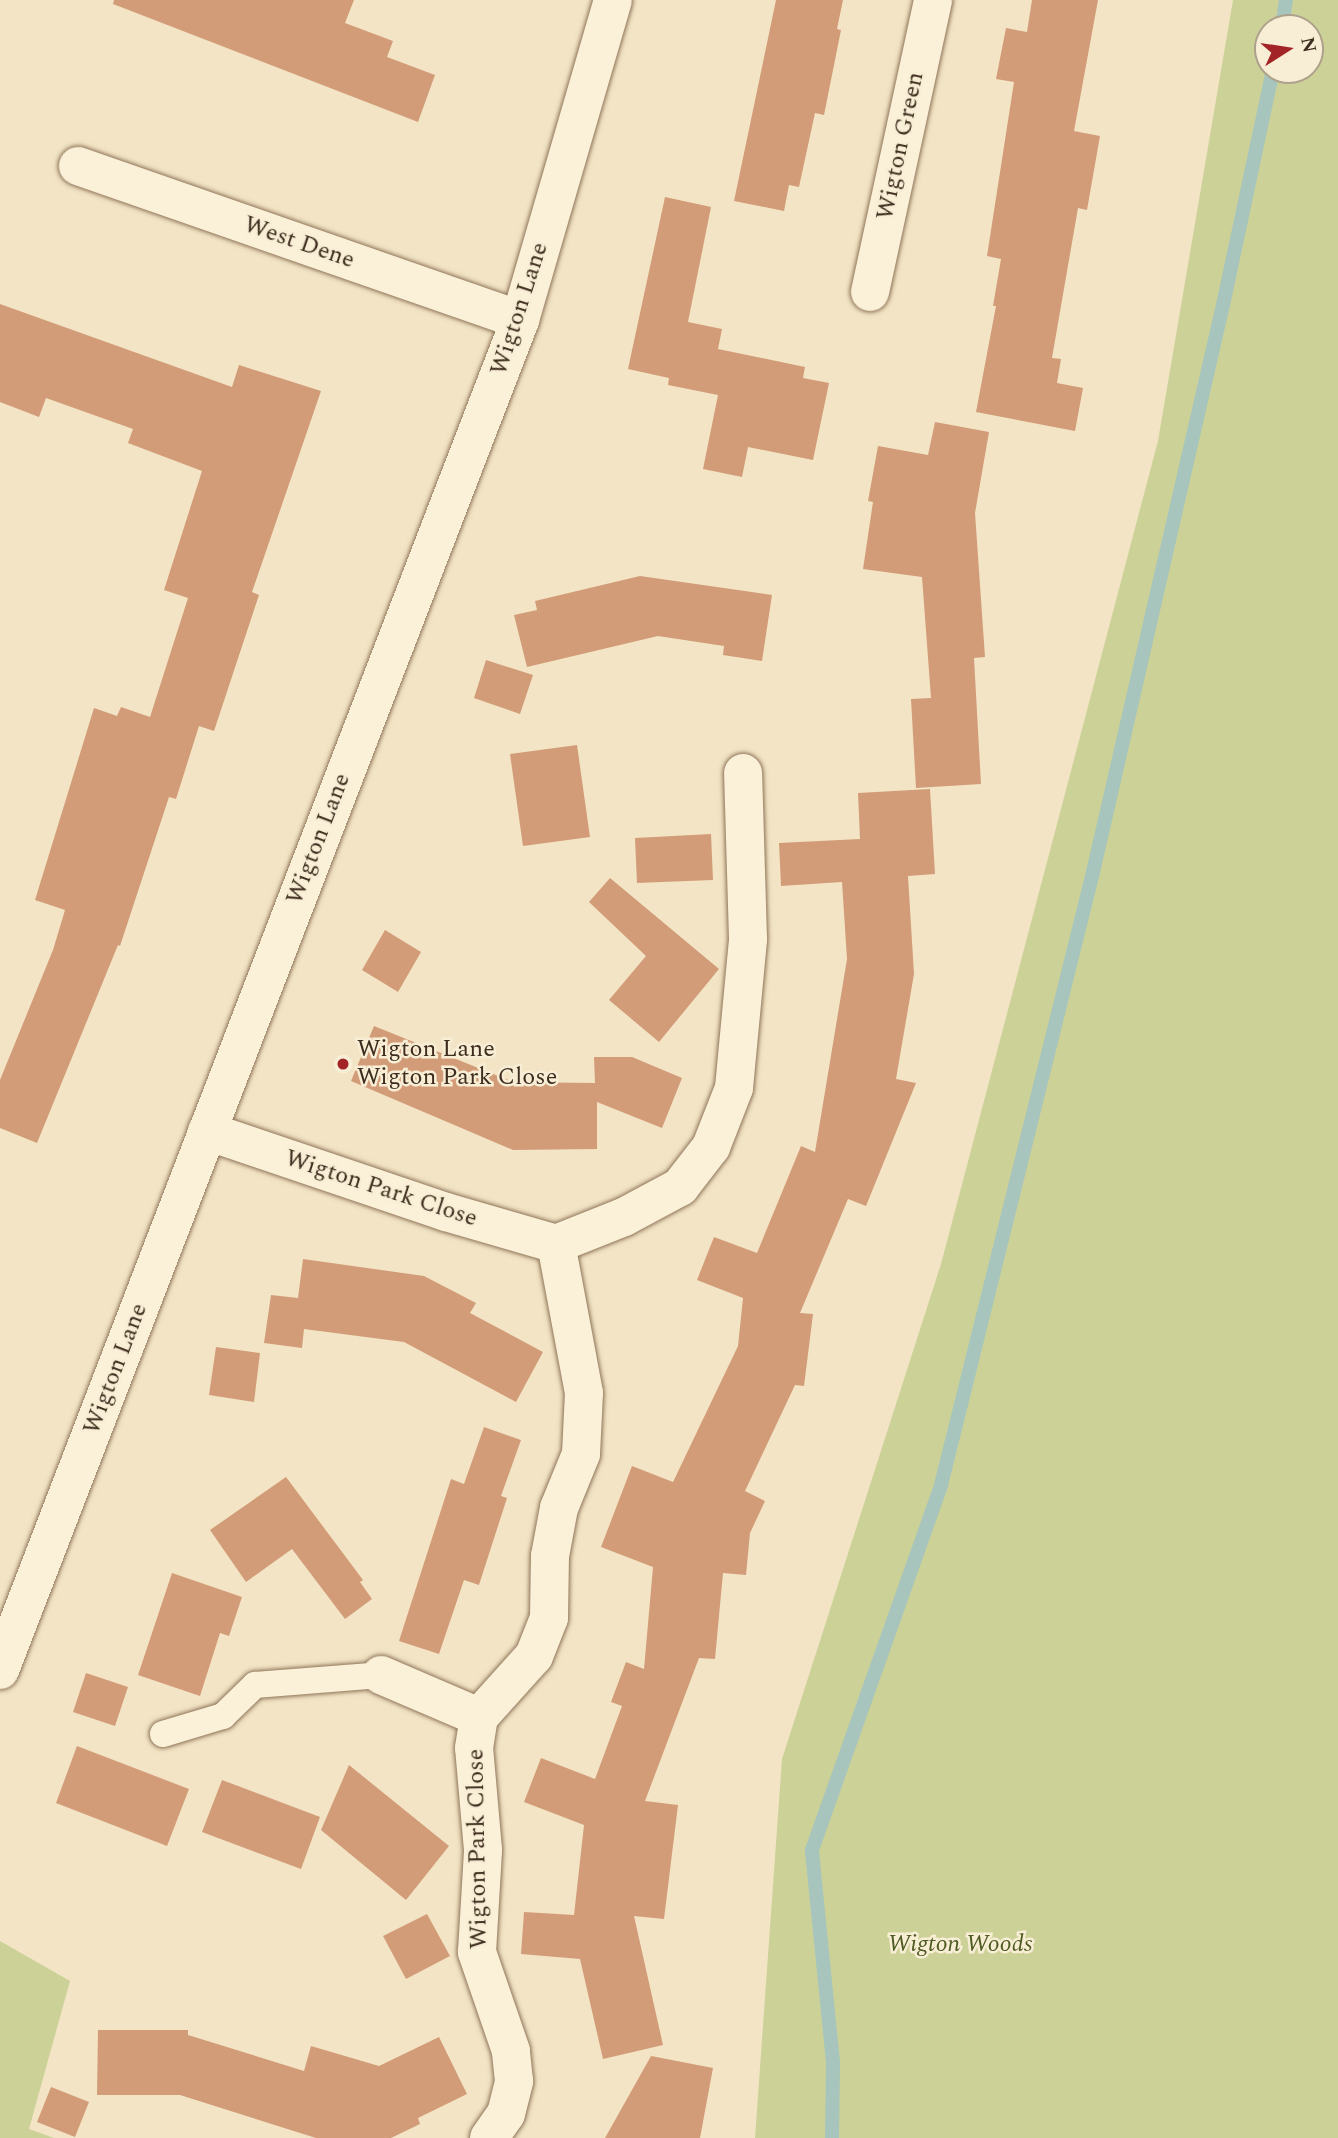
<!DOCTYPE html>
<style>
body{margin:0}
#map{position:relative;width:1338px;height:2138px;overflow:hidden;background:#f2e4c5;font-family:Spectral,serif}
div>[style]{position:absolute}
.green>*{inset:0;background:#ccd198}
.stream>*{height:14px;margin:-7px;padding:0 7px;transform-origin:7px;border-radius:7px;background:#a7c5bc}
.building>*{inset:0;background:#d39c78}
.roads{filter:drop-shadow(0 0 2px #8f7559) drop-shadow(0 0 2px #8f7559)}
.lane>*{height:26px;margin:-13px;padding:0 13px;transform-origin:13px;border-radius:13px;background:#fbf1d9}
.street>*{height:38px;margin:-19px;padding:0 19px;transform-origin:19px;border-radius:19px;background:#fbf1d9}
.dots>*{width:19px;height:19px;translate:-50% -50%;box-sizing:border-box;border:4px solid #f8eed5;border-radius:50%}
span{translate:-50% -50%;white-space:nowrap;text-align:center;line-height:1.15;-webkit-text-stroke:5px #f8eed5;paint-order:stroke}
.street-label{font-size:24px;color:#3e2d1e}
.poi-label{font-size:24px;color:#3e2d1e}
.left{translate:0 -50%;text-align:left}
.park-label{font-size:24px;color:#4f5c23;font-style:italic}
.north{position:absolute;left:1254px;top:14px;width:70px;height:70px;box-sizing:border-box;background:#f8eed5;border:2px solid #aea18c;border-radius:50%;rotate:78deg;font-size:19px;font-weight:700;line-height:28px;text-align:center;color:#3e2d1e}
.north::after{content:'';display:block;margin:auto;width:24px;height:32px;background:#a32427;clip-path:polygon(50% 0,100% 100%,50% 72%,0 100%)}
</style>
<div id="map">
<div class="green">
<i style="clip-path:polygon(evenodd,1233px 0,1338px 0,1338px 2138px,755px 2138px,782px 1759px,941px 1264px,1158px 441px,1233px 0,1310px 28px,1310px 70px,1268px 70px,1268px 28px,1310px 28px)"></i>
<i style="clip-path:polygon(0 1941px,70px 1981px,29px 2129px,54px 2138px,0 2138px)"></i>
</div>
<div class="stream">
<i style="left:1282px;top:28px;width:28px;rotate:-82deg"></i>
<i style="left:832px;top:2138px;width:76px;rotate:-89.2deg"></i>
<i style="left:833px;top:2062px;width:213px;rotate:-95.7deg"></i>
<i style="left:812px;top:1850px;width:387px;rotate:-70.5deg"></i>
<i style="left:941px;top:1485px;width:632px;rotate:-76.07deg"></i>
<i style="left:1093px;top:872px;width:582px;rotate:-77.09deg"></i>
<i style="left:1223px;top:305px;width:240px;rotate:-78deg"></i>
</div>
<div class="building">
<i style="clip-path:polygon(114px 0,354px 0,345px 23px,393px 41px,387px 57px,435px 75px,418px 122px,113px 4px)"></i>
<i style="clip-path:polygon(776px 0,843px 0,837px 29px,841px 30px,824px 115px,815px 113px,799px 187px,789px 185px,784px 211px,734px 201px)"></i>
<i style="clip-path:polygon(1032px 0,1098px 0,1074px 131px,1100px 136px,1087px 210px,1078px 208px,1052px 358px,1061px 359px,1057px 383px,1083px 388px,1075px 431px,976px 412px,996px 306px,993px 306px,1001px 259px,987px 256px,1014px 82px,996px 79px,1006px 28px,1027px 32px)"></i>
<i style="clip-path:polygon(665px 197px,711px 207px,688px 322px,722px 329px,718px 349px,805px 367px,803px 378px,829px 383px,813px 460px,748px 447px,742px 477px,703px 469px,718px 395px,668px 385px,669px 378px,628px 369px)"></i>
<i style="clip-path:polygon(0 304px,232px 387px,239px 365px,321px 391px,252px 592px,259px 595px,214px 731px,199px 726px,176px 799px,169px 797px,120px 946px,118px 945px,37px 1143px,0 1128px,0 1080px,53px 950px,65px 910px,35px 900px,94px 708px,117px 716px,121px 707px,150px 717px,188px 598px,164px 590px,202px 471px,128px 443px,133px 429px,46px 398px,39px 417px,0 402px)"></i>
<i style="clip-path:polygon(935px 422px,989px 432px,975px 513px,985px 657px,974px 658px,981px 784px,916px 788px,911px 699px,931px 698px,922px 577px,863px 569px,873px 502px,868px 501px,878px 446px,928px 455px)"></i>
<i style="clip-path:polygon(640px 576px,772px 595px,762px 661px,723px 655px,724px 646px,658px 636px,527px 667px,514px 615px,537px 610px,535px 601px)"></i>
<i style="clip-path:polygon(486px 660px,533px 675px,520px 714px,474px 698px)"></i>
<i style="clip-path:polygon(577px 745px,590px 837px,523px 846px,510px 754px)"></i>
<i style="clip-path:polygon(930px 789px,935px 874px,908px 876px,914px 974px,896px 1079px,916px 1083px,866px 1206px,848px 1199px,800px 1313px,813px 1314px,804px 1386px,795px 1385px,745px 1491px,765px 1501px,750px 1533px,746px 1575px,723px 1573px,715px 1659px,699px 1658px,645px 1801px,678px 1805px,664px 1919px,634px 1916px,663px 2045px,603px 2059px,580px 1959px,521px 1954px,524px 1912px,574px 1915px,584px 1825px,524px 1802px,541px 1758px,595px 1779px,622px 1706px,611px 1702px,626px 1662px,644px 1669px,653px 1567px,601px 1547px,632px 1466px,673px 1482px,738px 1346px,743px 1298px,697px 1280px,714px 1237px,757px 1253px,801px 1146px,815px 1152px,847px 959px,842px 882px,781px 886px,779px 843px,860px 839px,858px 793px)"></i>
<i style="clip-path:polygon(711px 834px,713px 880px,637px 883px,635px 838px)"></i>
<i style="clip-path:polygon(610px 878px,719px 969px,659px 1042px,609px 1000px,646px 956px,589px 902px)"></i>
<i style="clip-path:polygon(385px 930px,421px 952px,398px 992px,362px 970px)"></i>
<i style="clip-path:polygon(374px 1026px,513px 1082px,595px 1083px,594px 1057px,632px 1057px,682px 1078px,662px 1128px,597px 1102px,597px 1149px,513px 1150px,351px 1081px)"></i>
<i style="clip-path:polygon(303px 1259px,424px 1276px,476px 1303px,470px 1313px,543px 1352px,516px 1402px,404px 1342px,304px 1329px,302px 1348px,264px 1343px,271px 1295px,298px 1298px)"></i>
<i style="clip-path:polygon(216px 1347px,260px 1353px,254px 1402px,209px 1395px)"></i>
<i style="clip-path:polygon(484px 1427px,521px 1440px,501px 1496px,507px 1498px,479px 1585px,464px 1580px,439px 1654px,399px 1641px,451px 1479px,464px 1484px)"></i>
<i style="clip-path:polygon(286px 1477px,363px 1580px,360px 1582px,372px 1599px,345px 1619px,292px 1549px,246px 1582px,210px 1530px)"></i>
<i style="clip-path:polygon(172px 1573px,242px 1597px,229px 1636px,220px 1633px,200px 1696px,138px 1675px)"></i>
<i style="clip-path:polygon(86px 1673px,128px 1687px,115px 1726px,73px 1712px)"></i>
<i style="clip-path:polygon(77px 1746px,189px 1789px,167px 1846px,56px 1803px)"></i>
<i style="clip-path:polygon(349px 1765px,449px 1846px,406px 1900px,321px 1830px)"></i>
<i style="clip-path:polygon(222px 1780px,320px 1817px,301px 1869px,202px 1832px)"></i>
<i style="clip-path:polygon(427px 1914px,450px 1956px,406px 1979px,383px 1936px)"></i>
<i style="clip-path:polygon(98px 2030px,188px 2030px,188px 2035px,304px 2071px,311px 2046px,379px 2066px,439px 2037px,467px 2094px,418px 2118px,420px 2124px,391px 2138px,316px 2138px,180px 2095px,97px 2095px)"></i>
<i style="clip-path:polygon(651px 2056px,713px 2068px,700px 2138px,605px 2138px)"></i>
<i style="clip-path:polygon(51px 2087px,89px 2102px,75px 2137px,37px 2122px)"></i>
</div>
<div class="roads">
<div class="lane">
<i style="left:163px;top:1734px;width:63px;rotate:-16.7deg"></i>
<i style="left:223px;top:1716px;width:45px;rotate:-44.1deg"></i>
<i style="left:255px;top:1685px;width:126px;rotate:-4.5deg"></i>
</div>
<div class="street">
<i style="left:78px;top:166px;width:468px;rotate:19.2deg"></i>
<i style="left:870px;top:292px;width:299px;rotate:-77.8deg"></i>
<i style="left:207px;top:1131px;width:252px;rotate:18.7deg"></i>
<i style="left:446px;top:1212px;width:115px;rotate:16.2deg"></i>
<i style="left:556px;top:1244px;width:73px;rotate:-21.7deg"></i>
<i style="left:624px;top:1217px;width:64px;rotate:-28.2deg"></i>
<i style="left:680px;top:1187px;width:51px;rotate:-52.2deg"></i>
<i style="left:711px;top:1147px;width:63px;rotate:-68.7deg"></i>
<i style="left:734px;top:1088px;width:150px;rotate:-84.6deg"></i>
<i style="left:748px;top:939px;width:166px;rotate:-91.7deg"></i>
<i style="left:0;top:1670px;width:1447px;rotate:-68.93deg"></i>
<i style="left:520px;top:320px;width:333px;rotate:-73.8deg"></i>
<i style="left:381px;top:1675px;width:107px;rotate:23.2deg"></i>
<i style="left:489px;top:2138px;width:29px;rotate:-55deg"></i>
<i style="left:506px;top:2114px;width:34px;rotate:-76deg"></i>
<i style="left:514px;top:2081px;width:30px;rotate:-96deg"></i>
<i style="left:511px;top:2051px;width:105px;rotate:-109deg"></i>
<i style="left:477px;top:1952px;width:102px;rotate:-86.6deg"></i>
<i style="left:483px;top:1850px;width:102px;rotate:-95deg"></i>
<i style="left:474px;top:1748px;width:31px;rotate:-81deg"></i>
<i style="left:479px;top:1717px;width:82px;rotate:-48deg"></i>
<i style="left:534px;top:1656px;width:41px;rotate:-68.5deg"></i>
<i style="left:549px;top:1618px;width:62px;rotate:-89.1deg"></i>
<i style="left:550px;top:1556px;width:49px;rotate:-79.4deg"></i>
<i style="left:559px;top:1508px;width:58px;rotate:-67.8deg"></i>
<i style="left:581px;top:1454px;width:61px;rotate:-87.2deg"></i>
<i style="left:584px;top:1393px;width:152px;rotate:-100.6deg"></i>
</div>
</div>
<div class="dots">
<i style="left:343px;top:1064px;background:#a32427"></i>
</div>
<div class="street-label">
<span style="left:901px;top:146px;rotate:-78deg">Wigton Green</span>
<span style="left:299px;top:243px;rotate:19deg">West Dene</span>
<span style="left:520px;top:309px;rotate:-72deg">Wigton Lane</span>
<span style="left:319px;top:839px;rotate:-69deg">Wigton Lane</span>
<span style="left:381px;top:1189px;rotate:18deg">Wigton Park Close</span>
<span style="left:116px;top:1369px;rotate:-69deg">Wigton Lane</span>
<span style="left:478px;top:1849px;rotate:-91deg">Wigton Park Close</span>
</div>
<div class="poi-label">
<span class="left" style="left:357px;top:1064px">Wigton Lane<br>Wigton Park Close</span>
</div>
<div class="park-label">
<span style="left:960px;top:1945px">Wigton Woods</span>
</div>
<div class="north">N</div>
</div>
